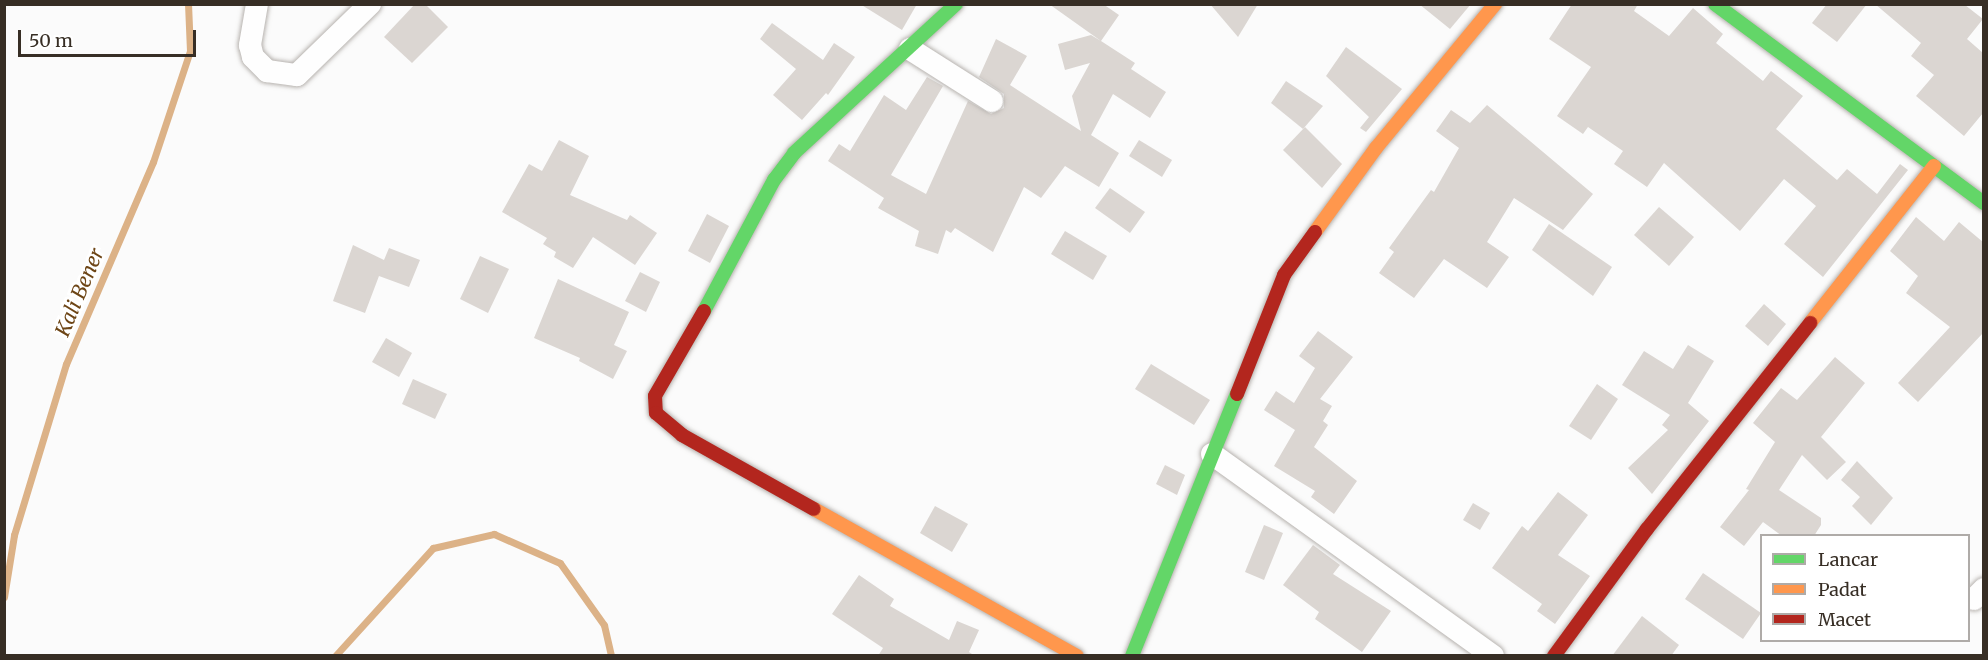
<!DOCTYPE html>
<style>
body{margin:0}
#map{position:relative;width:1988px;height:660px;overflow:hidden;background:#fbfbfb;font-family:Merriweather,serif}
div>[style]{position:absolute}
.stream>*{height:7px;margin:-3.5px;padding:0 3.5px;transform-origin:3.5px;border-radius:3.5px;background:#dcb287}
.building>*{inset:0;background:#dbd6d2}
.roads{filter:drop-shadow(0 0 2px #b7b3af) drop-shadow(0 0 2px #b7b3af)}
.street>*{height:22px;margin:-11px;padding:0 11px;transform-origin:11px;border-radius:11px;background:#fefefe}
.fast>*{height:14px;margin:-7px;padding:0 7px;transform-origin:7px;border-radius:7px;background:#63d668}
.slow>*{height:14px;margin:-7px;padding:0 7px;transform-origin:7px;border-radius:7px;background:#ff974d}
.jam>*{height:14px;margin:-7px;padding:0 7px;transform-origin:7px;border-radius:7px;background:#b3261e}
span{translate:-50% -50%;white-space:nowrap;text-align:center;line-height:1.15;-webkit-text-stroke:6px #fff;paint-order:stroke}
.water-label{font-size:20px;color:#6d4516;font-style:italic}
.frame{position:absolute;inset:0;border:6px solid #372e25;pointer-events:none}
.legend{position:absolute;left:1760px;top:534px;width:210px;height:108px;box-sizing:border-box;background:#fff;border:2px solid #afaba8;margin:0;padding:8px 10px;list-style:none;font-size:18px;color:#372e25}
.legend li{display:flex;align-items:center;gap:12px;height:30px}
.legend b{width:30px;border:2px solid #afaba8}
.scale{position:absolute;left:18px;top:30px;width:178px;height:27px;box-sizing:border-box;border:3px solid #372e25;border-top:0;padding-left:8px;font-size:18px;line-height:21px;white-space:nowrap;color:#372e25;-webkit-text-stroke:4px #fff;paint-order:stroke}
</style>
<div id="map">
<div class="stream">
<i style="left:4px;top:597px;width:63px;rotate:-80.8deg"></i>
<i style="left:14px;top:535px;width:179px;rotate:-73.1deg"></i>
<i style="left:66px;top:364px;width:220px;rotate:-66.7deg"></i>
<i style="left:153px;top:162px;width:117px;rotate:-71.6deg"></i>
<i style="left:190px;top:51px;width:47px;rotate:-92.4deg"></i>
<i style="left:335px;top:656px;width:146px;rotate:-47.8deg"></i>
<i style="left:433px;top:548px;width:63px;rotate:-12.9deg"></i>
<i style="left:494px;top:534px;width:72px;rotate:23.7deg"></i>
<i style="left:560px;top:563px;width:76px;rotate:54.6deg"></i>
<i style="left:604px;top:625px;width:32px;rotate:77deg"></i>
</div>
<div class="building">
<i style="clip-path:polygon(415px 4px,425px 4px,448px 27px,412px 63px,384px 37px)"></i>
<i style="clip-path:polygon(860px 4px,917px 4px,902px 30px)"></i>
<i style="clip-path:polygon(1049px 4px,1103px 4px,1119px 15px,1101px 41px,1135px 63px,1131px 69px,1166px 92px,1150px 118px,1113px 94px,1091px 135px,1119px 153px,1099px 187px,1065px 166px,1041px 198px,1024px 187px,993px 252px,955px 228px,951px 233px,946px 230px,938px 254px,915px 246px,919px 231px,878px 208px,884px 198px,828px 161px,839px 144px,850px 151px,884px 95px,906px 110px,927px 77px,943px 86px,891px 175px,926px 194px,968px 101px,991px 114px,1004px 108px,1004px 94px,979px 77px,996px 39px,1027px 56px,1010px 85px,1081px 131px,1072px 96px,1090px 63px,1065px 70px,1058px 44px,1091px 35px,1101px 41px)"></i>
<i style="clip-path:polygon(1210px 4px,1258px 4px,1238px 37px)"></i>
<i style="clip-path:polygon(1419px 4px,1471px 4px,1450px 29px)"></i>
<i style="clip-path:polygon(1572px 4px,1638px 4px,1634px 11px,1669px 36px,1693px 8px,1723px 34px,1716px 43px,1763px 81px,1771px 71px,1803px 96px,1776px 129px,1837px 180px,1847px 169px,1877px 194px,1900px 164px,1908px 170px,1823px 277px,1784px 244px,1816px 206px,1784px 179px,1740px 231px,1664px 163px,1647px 187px,1614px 164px,1623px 151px,1588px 127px,1583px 134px,1557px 116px,1591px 67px,1549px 39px)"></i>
<i style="clip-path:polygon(1827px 4px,1867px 4px,1837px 42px,1812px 23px)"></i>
<i style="clip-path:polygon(1875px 4px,1965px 5px,1983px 19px,1967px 39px,1983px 53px,1983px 113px,1964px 136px,1916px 96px,1934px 75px,1911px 56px,1921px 43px)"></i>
<i style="clip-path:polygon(772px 23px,823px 60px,834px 43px,855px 57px,828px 95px,826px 93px,802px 120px,773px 95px,796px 69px,760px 39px)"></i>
<i style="clip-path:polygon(1346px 47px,1402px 89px,1366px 132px,1360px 128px,1369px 117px,1326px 76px)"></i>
<i style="clip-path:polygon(1286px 81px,1323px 106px,1303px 129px,1271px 103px)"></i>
<i style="clip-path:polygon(1487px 105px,1593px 194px,1563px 230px,1514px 198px,1487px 242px,1509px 257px,1487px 288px,1444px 259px,1414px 298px,1379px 273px,1394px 252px,1389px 248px,1431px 190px,1434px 192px,1459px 148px,1436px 131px,1451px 110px,1470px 123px)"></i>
<i style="clip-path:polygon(1305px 127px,1342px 164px,1322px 188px,1283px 150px)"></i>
<i style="clip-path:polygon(559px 140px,589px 156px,570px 195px,627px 220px,630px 215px,657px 233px,635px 265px,593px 237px,573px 268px,554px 257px,556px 252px,543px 244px,547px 238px,502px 212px,529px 164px,542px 171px)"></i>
<i style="clip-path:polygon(1139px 140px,1172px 160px,1162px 177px,1129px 156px)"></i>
<i style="clip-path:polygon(1110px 188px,1145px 212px,1130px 233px,1095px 208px)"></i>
<i style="clip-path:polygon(1659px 207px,1694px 237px,1669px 266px,1634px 235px)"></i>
<i style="clip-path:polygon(707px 214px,729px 226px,710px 263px,688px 251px)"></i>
<i style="clip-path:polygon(1916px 217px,1944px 241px,1959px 222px,1983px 242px,1983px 333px,1918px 402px,1898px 383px,1950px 327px,1906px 293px,1918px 276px,1890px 251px)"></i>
<i style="clip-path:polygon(1549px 224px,1612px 267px,1593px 296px,1532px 250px)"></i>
<i style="clip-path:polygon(1065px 231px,1107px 256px,1093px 280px,1051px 254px)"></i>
<i style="clip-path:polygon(353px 245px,384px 260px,389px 248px,420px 260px,409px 287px,379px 276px,365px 313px,333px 301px)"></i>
<i style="clip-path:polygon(480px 256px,509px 269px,488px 313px,460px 299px)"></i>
<i style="clip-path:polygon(640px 272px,660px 282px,646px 312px,625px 301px)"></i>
<i style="clip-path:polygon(558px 279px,629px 312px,614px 345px,627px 351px,613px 379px,579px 361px,580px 358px,534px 338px)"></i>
<i style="clip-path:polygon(1764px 304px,1786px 324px,1768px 346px,1745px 326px)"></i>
<i style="clip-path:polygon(1318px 331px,1353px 357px,1320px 399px,1332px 406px,1323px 421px,1328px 425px,1314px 447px,1357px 481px,1334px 514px,1311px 497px,1315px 491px,1274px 466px,1295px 430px,1264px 410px,1276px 391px,1294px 403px,1315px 368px,1299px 356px)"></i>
<i style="clip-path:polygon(386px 338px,412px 353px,399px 377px,372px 362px)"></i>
<i style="clip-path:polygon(1688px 345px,1714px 361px,1688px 403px,1709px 421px,1652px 494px,1628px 468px,1668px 430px,1662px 425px,1670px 415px,1622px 385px,1644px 351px,1673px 369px)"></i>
<i style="clip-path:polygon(1835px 357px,1865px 383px,1821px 437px,1846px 462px,1827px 480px,1802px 455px,1779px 490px,1821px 518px,1821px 525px,1814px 536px,1782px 536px,1763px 522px,1744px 546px,1720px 527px,1749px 490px,1746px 489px,1775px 442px,1753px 423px,1781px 388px,1797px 400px)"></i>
<i style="clip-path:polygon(1151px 364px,1210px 400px,1194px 425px,1135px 389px)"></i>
<i style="clip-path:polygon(413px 379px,447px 394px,435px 419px,402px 404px)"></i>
<i style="clip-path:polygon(1597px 384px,1618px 399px,1591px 440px,1569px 426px)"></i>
<i style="clip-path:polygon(1857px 461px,1893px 498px,1871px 525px,1852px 506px,1860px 497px,1841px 480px)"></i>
<i style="clip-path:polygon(1165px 465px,1185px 475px,1177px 495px,1156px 484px)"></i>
<i style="clip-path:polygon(1558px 492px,1588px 515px,1558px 555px,1590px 576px,1555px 624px,1537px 611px,1542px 604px,1492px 568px,1522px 526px,1528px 531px)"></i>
<i style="clip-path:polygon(1473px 503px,1490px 513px,1480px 530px,1463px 520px)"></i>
<i style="clip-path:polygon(935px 506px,968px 524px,952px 552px,920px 533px)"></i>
<i style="clip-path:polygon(1264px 525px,1283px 533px,1264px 580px,1245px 572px)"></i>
<i style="clip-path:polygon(1313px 545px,1340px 565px,1333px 574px,1391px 611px,1362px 652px,1315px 619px,1319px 612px,1283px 585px)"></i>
<i style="clip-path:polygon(1703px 573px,1761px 613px,1743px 639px,1685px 599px)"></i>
<i style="clip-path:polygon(859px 575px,894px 599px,890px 606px,949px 640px,957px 621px,979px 630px,969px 652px,975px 656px,878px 656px,883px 648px,832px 614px)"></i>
<i style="clip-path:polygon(1642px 616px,1679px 645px,1671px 656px,1612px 656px)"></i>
</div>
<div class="roads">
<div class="street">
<i style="left:257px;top:4px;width:42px;rotate:99.7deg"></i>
<i style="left:250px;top:45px;width:12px;rotate:76deg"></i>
<i style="left:253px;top:57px;width:20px;rotate:45deg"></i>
<i style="left:267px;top:71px;width:30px;rotate:8deg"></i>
<i style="left:297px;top:75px;width:102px;rotate:-44.2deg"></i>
<i style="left:910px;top:49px;width:97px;rotate:32.4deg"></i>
<i style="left:1212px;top:454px;width:346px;rotate:35.7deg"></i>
<i style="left:1974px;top:599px;width:14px;rotate:-45deg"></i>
</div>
<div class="fast">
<i style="left:1715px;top:4px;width:335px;rotate:36.5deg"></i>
<i style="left:704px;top:311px;width:149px;rotate:-61.9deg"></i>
<i style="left:774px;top:180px;width:34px;rotate:-53deg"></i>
<i style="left:794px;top:153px;width:220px;rotate:-42.6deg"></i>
<i style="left:1132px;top:656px;width:282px;rotate:-68.2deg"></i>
</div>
<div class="slow">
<i style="left:1315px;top:232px;width:104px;rotate:-54deg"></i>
<i style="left:1376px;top:148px;width:187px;rotate:-50.4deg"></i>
<i style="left:1810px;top:323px;width:200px;rotate:-51.7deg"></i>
<i style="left:814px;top:509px;width:301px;rotate:29.2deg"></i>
</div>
<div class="jam">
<i style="left:704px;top:311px;width:98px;rotate:120deg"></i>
<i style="left:655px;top:396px;width:17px;rotate:87deg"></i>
<i style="left:656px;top:413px;width:34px;rotate:40deg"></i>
<i style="left:682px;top:435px;width:151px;rotate:29.3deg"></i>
<i style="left:1237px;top:394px;width:128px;rotate:-68.4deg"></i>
<i style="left:1284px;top:275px;width:53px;rotate:-54.2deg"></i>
<i style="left:1554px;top:656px;width:157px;rotate:-53.8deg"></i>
<i style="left:1647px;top:529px;width:263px;rotate:-51.6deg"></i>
</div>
</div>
<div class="water-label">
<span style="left:79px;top:292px;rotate:-67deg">Kali Bener</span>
</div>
<div class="frame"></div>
<ul class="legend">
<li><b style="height:8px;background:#63d668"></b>Lancar</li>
<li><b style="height:8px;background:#ff974d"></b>Padat</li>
<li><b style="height:8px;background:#b3261e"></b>Macet</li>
</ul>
<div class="scale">50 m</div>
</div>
